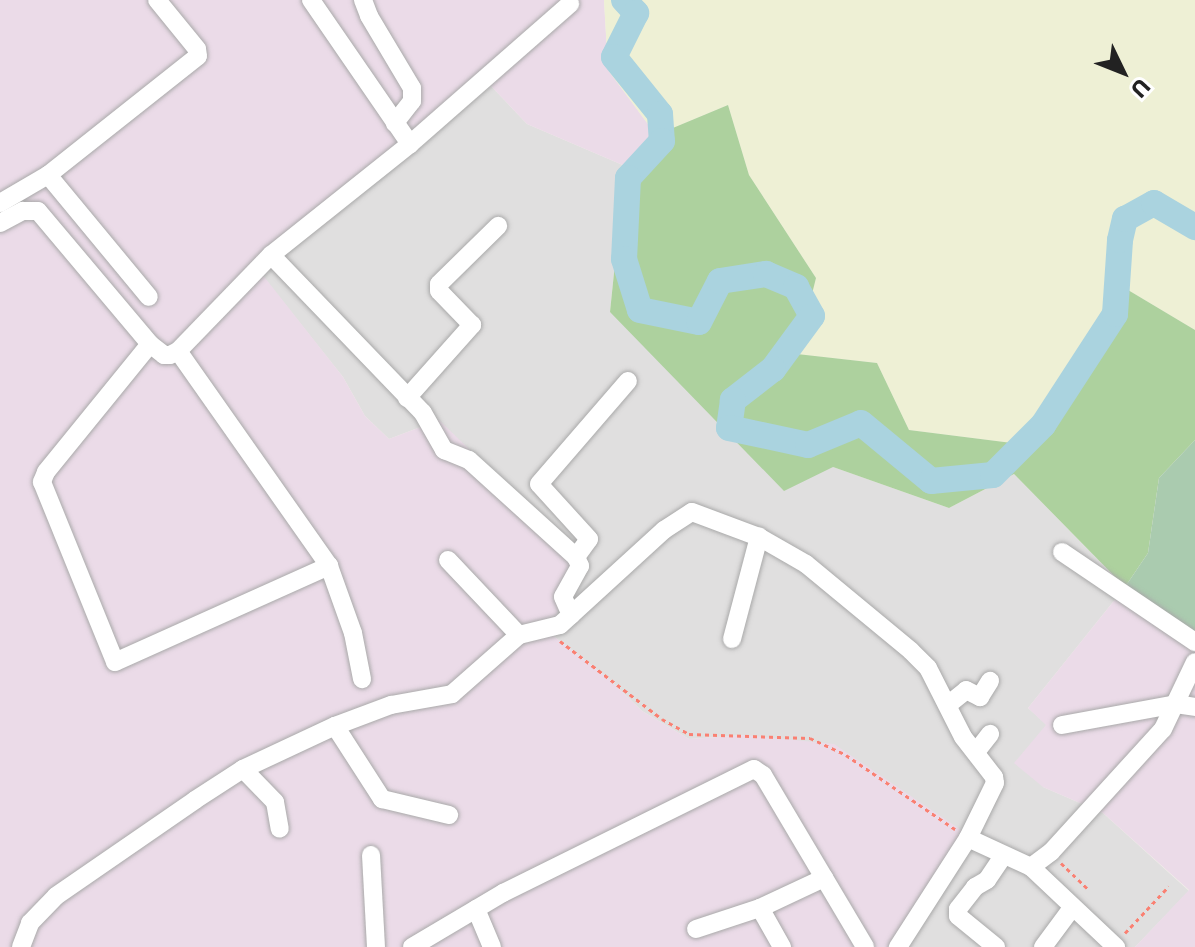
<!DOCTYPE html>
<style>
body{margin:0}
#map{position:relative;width:1195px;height:947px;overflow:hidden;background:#f2efe9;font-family:Commissioner,sans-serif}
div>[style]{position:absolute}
.residential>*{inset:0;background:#e0dfdf}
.industrial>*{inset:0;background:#ebdbe8}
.farmland>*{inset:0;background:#eef0d5}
.forest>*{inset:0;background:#add19e}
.cemetery>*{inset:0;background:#aacbaf}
.river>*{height:26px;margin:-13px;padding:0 13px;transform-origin:13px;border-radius:13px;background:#aad3df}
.path>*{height:3px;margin-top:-1.5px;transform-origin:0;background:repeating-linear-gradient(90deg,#fa8072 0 4px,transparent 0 8px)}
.roads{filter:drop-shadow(0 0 2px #a9a9a9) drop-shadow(0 0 2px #a9a9a9)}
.minor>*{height:18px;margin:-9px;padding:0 9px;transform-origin:9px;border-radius:9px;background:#fff}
span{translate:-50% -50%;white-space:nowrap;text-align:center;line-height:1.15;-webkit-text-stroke:8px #fff;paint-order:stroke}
.north{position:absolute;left:1083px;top:32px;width:80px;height:80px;-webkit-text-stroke:6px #fff;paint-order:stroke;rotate:133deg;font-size:22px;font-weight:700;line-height:32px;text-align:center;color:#222}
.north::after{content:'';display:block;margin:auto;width:28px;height:36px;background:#222;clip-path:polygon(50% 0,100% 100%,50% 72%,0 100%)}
</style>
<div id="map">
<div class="residential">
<i style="clip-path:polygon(490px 85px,527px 124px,625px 166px,610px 312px,833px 467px,949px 508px,1014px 474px,1125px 587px,1028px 708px,1046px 724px,1043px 787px,1103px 813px,1189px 891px,1135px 947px,898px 947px,745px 735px,689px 739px,642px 711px,609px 679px,551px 634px,439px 420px,389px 439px,365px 416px,343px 377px,261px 274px)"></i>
</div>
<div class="industrial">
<i style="clip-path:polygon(0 0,604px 0,608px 70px,656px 135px,625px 166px,527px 124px,490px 85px,262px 274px,343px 377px,365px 416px,389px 439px,439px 420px,576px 552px,551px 634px,609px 679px,642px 711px,689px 739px,745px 735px,834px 744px,970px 836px,898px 947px,0 947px)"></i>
<i style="clip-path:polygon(1125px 587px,1195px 641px,1195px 947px,1135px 947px,1189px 890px,1103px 813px,1043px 787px,1014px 763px,1046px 725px,1028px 708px)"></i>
</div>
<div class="farmland">
<i style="clip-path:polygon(604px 0,1195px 0,1195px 330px,1123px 287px,1021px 444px,909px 430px,877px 363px,796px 354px,816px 278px,749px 175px,728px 105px,656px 135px,608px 70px)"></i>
</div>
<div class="forest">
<i style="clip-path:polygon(728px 105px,749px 175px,816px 278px,797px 354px,877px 363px,909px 430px,1020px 444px,1123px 287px,1195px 330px,1195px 440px,1159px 478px,1148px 553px,1125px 587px,1014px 474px,949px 508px,833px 467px,784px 491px,610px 312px,625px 166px,656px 135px)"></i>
</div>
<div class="cemetery">
<i style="clip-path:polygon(1195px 440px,1195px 641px,1125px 587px,1148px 553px,1159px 478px)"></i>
</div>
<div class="river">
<i style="left:624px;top:0;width:18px;rotate:47deg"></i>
<i style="left:636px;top:13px;width:49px;rotate:116.6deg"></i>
<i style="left:614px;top:57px;width:73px;rotate:51.1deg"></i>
<i style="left:660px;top:114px;width:27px;rotate:86deg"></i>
<i style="left:662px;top:141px;width:50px;rotate:132.6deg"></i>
<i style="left:628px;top:178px;width:81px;rotate:92.8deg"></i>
<i style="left:624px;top:259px;width:53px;rotate:72.6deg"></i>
<i style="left:640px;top:310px;width:60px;rotate:11.5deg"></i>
<i style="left:699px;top:322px;width:46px;rotate:-62.9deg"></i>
<i style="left:720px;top:281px;width:47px;rotate:-8.7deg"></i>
<i style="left:766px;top:274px;width:33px;rotate:23deg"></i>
<i style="left:796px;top:287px;width:33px;rotate:61deg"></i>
<i style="left:812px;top:316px;width:66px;rotate:126.3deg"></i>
<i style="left:773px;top:369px;width:51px;rotate:142.2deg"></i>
<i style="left:733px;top:400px;width:28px;rotate:98deg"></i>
<i style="left:729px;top:428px;width:81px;rotate:12.1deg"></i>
<i style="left:808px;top:445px;width:57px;rotate:-22.5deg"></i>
<i style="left:861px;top:423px;width:91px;rotate:39.6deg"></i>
<i style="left:931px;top:481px;width:62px;rotate:-5.5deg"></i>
<i style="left:993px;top:475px;width:71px;rotate:-45deg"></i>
<i style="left:1043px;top:425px;width:132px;rotate:-57deg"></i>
<i style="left:1115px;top:314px;width:74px;rotate:-86.1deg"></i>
<i style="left:1120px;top:240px;width:22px;rotate:-77deg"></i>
<i style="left:1125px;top:219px;width:33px;rotate:-29deg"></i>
<i style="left:1154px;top:203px;width:48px;rotate:30.3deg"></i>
</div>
<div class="path">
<i style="left:560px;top:641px;width:128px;rotate:37.4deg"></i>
<i style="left:662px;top:719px;width:31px;rotate:29deg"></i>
<i style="left:689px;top:734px;width:121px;rotate:1.9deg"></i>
<i style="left:810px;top:738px;width:40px;rotate:25deg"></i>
<i style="left:846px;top:755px;width:132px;rotate:34.2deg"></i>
<i style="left:1061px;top:863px;width:40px;rotate:44deg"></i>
<i style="left:1125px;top:933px;width:64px;rotate:-46.9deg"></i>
</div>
<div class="roads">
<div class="minor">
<i style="left:311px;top:0;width:175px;rotate:55.5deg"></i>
<i style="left:363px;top:0;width:17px;rotate:69deg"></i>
<i style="left:369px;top:16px;width:84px;rotate:59.2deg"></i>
<i style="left:412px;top:88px;width:13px;rotate:90deg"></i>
<i style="left:412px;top:101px;width:28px;rotate:128deg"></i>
<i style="left:48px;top:175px;width:158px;rotate:50.4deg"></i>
<i style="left:0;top:203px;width:56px;rotate:-30.3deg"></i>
<i style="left:48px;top:175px;width:191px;rotate:-38.4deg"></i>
<i style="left:198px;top:56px;width:7px;rotate:-98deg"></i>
<i style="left:197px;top:49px;width:63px;rotate:-129.2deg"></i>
<i style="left:0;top:223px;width:26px;rotate:-28deg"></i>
<i style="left:23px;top:211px;width:15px"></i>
<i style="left:38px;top:211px;width:174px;rotate:49.9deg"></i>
<i style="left:150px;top:344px;width:18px;rotate:38deg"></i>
<i style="left:164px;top:355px;width:6px"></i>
<i style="left:170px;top:355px;width:9px;rotate:-27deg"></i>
<i style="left:178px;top:351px;width:134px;rotate:-45.9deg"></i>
<i style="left:271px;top:255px;width:178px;rotate:-38.6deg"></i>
<i style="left:410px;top:144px;width:213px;rotate:-41.2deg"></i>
<i style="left:271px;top:255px;width:219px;rotate:46.1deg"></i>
<i style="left:423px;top:413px;width:43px;rotate:60.4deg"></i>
<i style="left:444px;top:450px;width:27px;rotate:22deg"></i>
<i style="left:469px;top:460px;width:144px;rotate:42.2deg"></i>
<i style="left:576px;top:557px;width:10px;rotate:66deg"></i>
<i style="left:580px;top:566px;width:35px;rotate:119deg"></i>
<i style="left:563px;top:597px;width:20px;rotate:66deg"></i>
<i style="left:150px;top:344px;width:165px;rotate:129.1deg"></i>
<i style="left:46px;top:472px;width:11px;rotate:112deg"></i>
<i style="left:42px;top:482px;width:194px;rotate:67.9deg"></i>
<i style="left:115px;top:662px;width:235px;rotate:-24.2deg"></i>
<i style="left:178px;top:351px;width:263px;rotate:54.9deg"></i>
<i style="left:329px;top:566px;width:71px;rotate:70.3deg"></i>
<i style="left:353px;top:633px;width:47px;rotate:78.9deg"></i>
<i style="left:407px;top:398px;width:98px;rotate:-48.3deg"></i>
<i style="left:472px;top:325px;width:47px;rotate:-134.1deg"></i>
<i style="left:439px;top:291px;width:7px;rotate:-90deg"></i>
<i style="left:439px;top:284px;width:83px;rotate:-44.5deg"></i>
<i style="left:1062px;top:552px;width:161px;rotate:34.1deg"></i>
<i style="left:576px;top:557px;width:22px;rotate:-54deg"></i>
<i style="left:589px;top:539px;width:74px;rotate:-132.3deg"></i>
<i style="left:539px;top:484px;width:136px;rotate:-49.2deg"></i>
<i style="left:448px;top:560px;width:103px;rotate:46.6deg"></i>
<i style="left:732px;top:639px;width:106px;rotate:-75.2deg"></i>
<i style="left:949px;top:704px;width:22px;rotate:-39deg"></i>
<i style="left:966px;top:690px;width:16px;rotate:27deg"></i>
<i style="left:980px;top:697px;width:19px;rotate:-58deg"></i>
<i style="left:1062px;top:725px;width:116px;rotate:-10.4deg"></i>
<i style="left:1176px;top:704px;width:19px;rotate:9deg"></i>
<i style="left:335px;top:726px;width:87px;rotate:57.2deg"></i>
<i style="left:382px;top:799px;width:69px;rotate:13.4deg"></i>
<i style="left:976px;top:752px;width:23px;rotate:-52deg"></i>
<i style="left:243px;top:769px;width:46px;rotate:45.9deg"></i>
<i style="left:275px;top:802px;width:27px;rotate:80deg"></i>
<i style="left:968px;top:838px;width:69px;rotate:24.7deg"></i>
<i style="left:1031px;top:867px;width:25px;rotate:-37deg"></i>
<i style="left:1051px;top:852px;width:166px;rotate:-47.7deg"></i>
<i style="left:1163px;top:729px;width:74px;rotate:-64.5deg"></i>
<i style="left:371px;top:855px;width:92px;rotate:86.9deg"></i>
<i style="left:1031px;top:867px;width:117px;rotate:43.3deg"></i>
<i style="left:760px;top:908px;width:45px;rotate:60.6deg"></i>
<i style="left:476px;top:909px;width:41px;rotate:67.2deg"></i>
<i style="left:696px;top:929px;width:67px;rotate:-18.2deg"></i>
<i style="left:760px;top:908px;width:71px;rotate:-25.1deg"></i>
<i style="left:21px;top:947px;width:26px;rotate:-69deg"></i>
<i style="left:30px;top:923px;width:37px;rotate:-46deg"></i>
<i style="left:56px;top:896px;width:169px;rotate:-34.6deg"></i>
<i style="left:195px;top:800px;width:57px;rotate:-32.9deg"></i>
<i style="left:243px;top:769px;width:102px;rotate:-25.1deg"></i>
<i style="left:335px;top:726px;width:60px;rotate:-20.6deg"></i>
<i style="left:391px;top:705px;width:62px;rotate:-10.2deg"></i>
<i style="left:452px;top:694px;width:89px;rotate:-41.4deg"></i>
<i style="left:519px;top:635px;width:42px;rotate:-13.7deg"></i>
<i style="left:560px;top:625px;width:141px;rotate:-42.4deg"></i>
<i style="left:664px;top:530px;width:33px;rotate:-33deg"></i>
<i style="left:692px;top:512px;width:72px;rotate:20.5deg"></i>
<i style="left:759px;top:537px;width:54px;rotate:29.9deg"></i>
<i style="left:806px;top:564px;width:136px;rotate:39.6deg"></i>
<i style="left:911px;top:651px;width:24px;rotate:45deg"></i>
<i style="left:928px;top:668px;width:77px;rotate:63.1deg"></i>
<i style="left:963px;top:737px;width:51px;rotate:52.2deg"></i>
<i style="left:994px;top:777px;width:6px;rotate:81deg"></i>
<i style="left:995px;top:783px;width:61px;rotate:116.1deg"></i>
<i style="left:968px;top:838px;width:130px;rotate:122.7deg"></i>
<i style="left:412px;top:947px;width:106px;rotate:-30.7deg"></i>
<i style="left:503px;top:893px;width:280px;rotate:-26.3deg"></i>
<i style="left:754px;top:769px;width:11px;rotate:34deg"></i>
<i style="left:763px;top:775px;width:200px;rotate:59.3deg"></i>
<i style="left:996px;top:947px;width:49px;rotate:-140.8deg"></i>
<i style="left:958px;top:916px;width:7px;rotate:-90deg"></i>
<i style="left:958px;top:909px;width:28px;rotate:-52deg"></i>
<i style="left:975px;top:887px;width:14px;rotate:-30deg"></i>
<i style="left:987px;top:880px;width:30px;rotate:-56deg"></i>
<i style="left:1043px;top:947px;width:49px;rotate:-53.4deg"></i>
</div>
</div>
<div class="north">U</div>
</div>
